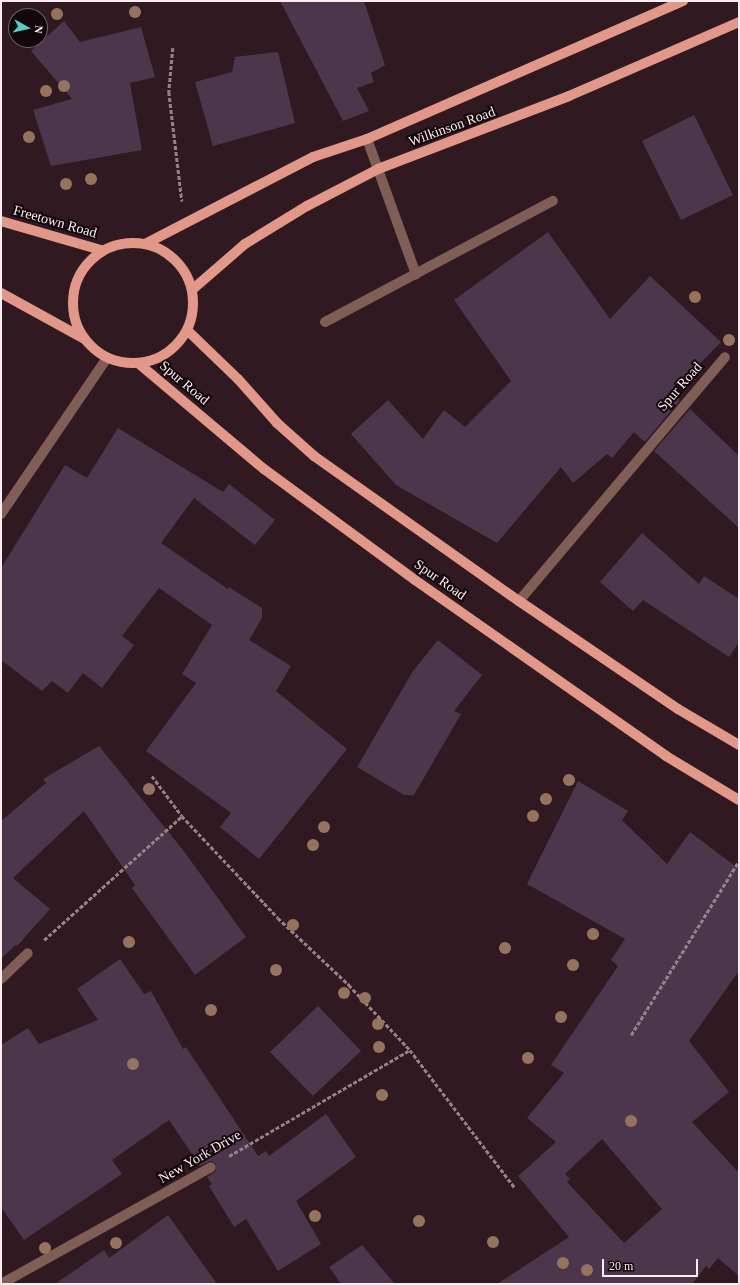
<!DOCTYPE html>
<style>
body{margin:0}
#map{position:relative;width:740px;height:1285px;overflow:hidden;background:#311921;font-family:Georgia,serif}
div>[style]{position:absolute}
.building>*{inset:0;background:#4b364c}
.path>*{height:2.5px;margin-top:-1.25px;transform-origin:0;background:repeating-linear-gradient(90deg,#978288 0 4px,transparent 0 6px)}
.service>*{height:10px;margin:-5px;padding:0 5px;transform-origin:5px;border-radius:5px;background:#805d55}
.minor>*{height:10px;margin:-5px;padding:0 5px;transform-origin:5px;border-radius:5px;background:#805d55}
.primary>*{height:10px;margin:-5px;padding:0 5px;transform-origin:5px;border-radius:5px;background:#e19889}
.primary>.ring{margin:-5px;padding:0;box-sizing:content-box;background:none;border:10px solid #e19889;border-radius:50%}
.trees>*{width:12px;height:12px;margin:-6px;border-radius:50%;background:#96735e}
span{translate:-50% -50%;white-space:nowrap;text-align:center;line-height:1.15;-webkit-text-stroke:4px #12070b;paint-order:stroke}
.street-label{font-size:14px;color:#feecf1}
.frame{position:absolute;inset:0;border:2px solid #feecf1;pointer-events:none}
.north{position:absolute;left:8px;top:8px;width:40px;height:40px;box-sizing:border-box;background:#12070b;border:1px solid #706367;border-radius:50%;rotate:98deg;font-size:11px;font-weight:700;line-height:16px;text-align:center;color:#feecf1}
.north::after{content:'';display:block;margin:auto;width:14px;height:18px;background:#55cec5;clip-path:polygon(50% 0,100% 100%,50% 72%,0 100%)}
.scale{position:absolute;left:602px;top:1259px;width:96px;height:18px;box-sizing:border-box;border:2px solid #feecf1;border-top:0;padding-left:5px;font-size:12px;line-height:14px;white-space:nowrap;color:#feecf1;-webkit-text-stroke:3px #12070b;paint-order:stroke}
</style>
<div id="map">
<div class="building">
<i style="clip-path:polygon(280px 1px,364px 1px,385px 65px,371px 73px,374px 82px,357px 88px,369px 111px,343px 121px)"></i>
<i style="clip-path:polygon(64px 21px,80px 42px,141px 27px,155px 77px,130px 83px,142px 150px,51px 166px,33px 110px,72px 99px,31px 51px)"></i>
<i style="clip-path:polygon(278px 52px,295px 123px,213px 146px,195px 82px,232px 72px,235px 57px)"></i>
<i style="clip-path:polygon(694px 115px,733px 195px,681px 220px,642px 141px)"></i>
<i style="clip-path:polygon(548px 232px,610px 319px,650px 276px,721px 342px,672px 392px,680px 400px,645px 442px,634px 432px,612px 458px,607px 454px,573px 483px,561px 467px,497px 543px,396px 485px,351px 434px,388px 400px,423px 439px,444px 410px,465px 427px,511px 381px,454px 300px)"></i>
<i style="clip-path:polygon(690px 409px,739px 456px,739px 528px,654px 451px)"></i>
<i style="clip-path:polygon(118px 428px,223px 492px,229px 484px,275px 520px,255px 545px,194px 498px,161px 543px,228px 589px,229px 587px,262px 608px,262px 618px,249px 640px,291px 666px,276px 691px,347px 749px,259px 859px,220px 827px,231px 813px,146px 751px,196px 683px,182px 674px,212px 625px,159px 588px,122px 636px,134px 645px,102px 688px,83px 673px,68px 693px,52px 681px,42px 691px,1px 660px,1px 568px,65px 465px,87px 478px)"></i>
<i style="clip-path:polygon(642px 533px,699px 584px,704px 576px,739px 599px,739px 642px,729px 657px,643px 600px,633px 611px,600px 582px)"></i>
<i style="clip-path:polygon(438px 640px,482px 675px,454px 711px,461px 714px,414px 795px,404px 795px,357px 767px,413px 671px)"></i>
<i style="clip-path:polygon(99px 746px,183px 850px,246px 937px,195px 975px,132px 888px,135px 885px,84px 811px,13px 878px,50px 909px,17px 946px,16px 945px,1px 958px,1px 821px,46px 783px,43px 779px)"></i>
<i style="clip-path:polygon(evenodd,578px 781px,628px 811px,622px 820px,667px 864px,690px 832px,739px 869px,739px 971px,689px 1041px,729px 1092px,692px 1122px,739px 1173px,739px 1276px,718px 1258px,709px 1269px,706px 1266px,692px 1284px,497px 1284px,569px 1237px,518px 1176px,556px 1142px,527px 1118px,564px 1073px,551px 1065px,618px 966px,611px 960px,625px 939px,527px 884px,578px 781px,602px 1139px,662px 1209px,624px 1243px,567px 1182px,570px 1179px,565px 1174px,602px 1139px)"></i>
<i style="clip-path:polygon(120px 959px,144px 994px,151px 991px,183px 1049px,186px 1047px,258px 1156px,266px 1151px,269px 1156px,326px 1114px,356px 1157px,296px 1201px,321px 1244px,278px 1271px,246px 1219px,234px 1227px,209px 1186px,212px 1184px,207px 1177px,216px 1171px,216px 1164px,211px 1161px,200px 1166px,169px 1120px,112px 1160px,122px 1174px,24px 1240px,1px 1207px,1px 1045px,28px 1028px,39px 1044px,98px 1020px,77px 989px)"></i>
<i style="clip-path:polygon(318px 1006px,361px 1051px,313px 1096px,270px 1052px)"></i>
<i style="clip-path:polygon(168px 1215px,217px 1284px,55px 1284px,104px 1250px,109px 1258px)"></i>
<i style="clip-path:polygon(362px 1245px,395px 1284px,341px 1284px,329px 1267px)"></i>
</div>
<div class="path">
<i style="left:173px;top:48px;width:44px;rotate:95.2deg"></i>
<i style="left:169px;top:92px;width:110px;rotate:83.2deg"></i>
<i style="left:152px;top:776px;width:50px;rotate:53.1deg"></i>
<i style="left:182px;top:816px;width:140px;rotate:46.7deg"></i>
<i style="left:278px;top:918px;width:98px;rotate:43.3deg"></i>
<i style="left:349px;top:985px;width:89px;rotate:46.8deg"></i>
<i style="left:410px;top:1050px;width:173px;rotate:52.7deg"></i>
<i style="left:44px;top:940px;width:186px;rotate:-41.9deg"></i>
<i style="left:631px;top:1035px;width:205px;rotate:-58.2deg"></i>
<i style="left:229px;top:1156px;width:210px;rotate:-30.4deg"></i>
</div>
<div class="service">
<i style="left:367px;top:139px;width:144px;rotate:70.1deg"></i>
<i style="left:325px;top:322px;width:258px;rotate:-28deg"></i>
<i style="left:1px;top:514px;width:189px;rotate:-55.8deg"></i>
</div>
<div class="minor">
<i style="left:519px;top:601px;width:319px;rotate:-49.8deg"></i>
<i style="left:1px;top:979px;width:37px;rotate:-44deg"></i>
<i style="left:1px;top:1284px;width:240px;rotate:-29.1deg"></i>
</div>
<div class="primary">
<i style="left:1px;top:221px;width:104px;rotate:16.2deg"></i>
<i class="ring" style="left:73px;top:243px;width:110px;height:110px"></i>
<i style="left:147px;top:243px;width:187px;rotate:-27.4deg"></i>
<i style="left:313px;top:157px;width:57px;rotate:-18.4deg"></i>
<i style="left:367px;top:139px;width:345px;rotate:-23.6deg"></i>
<i style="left:193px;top:289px;width:69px;rotate:-40.9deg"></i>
<i style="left:245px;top:244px;width:73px;rotate:-31.5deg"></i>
<i style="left:307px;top:206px;width:80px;rotate:-27.5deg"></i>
<i style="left:378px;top:169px;width:204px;rotate:-20.9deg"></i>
<i style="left:569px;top:96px;width:185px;rotate:-23.5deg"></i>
<i style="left:1px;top:293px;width:94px;rotate:28.8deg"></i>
<i style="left:187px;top:330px;width:71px;rotate:43.9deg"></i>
<i style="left:238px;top:379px;width:59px;rotate:48.4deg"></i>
<i style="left:277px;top:423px;width:50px;rotate:41.7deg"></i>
<i style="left:314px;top:456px;width:251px;rotate:35.3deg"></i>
<i style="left:519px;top:601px;width:192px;rotate:34.2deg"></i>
<i style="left:678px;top:709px;width:71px;rotate:30.5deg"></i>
<i style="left:138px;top:363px;width:165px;rotate:40.1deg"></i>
<i style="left:264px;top:469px;width:187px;rotate:36.3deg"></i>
<i style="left:415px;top:580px;width:307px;rotate:35deg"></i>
<i style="left:666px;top:756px;width:85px;rotate:31.1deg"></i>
</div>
<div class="trees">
<i style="left:135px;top:12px"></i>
<i style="left:57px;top:14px"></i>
<i style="left:64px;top:86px"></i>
<i style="left:46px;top:91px"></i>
<i style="left:29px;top:137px"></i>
<i style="left:91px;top:179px"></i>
<i style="left:66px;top:184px"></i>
<i style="left:695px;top:297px"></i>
<i style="left:729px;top:340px"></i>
<i style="left:569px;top:780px"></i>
<i style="left:149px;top:789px"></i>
<i style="left:546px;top:799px"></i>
<i style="left:533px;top:816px"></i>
<i style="left:324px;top:827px"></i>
<i style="left:313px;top:845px"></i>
<i style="left:293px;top:925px"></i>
<i style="left:593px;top:934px"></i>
<i style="left:129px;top:942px"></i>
<i style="left:505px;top:948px"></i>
<i style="left:573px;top:965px"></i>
<i style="left:276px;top:970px"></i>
<i style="left:344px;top:993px"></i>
<i style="left:365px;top:998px"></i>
<i style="left:211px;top:1010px"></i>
<i style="left:561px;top:1017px"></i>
<i style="left:378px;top:1024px"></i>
<i style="left:379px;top:1047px"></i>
<i style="left:528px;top:1058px"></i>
<i style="left:133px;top:1064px"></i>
<i style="left:382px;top:1095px"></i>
<i style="left:631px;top:1121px"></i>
<i style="left:315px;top:1216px"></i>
<i style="left:419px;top:1221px"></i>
<i style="left:493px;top:1242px"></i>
<i style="left:116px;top:1243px"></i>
<i style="left:45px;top:1248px"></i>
<i style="left:563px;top:1263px"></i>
<i style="left:587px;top:1270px"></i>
</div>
<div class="street-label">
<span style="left:452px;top:127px;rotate:-20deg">Wilkinson Road</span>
<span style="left:55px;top:222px;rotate:16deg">Freetown Road</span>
<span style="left:184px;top:383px;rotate:40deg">Spur Road</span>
<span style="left:680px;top:387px;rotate:-49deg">Spur Road</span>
<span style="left:440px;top:580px;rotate:35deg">Spur Road</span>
<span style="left:200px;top:1157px;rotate:-30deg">New York Drive</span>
</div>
<div class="frame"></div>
<div class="north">N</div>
<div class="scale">20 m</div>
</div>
